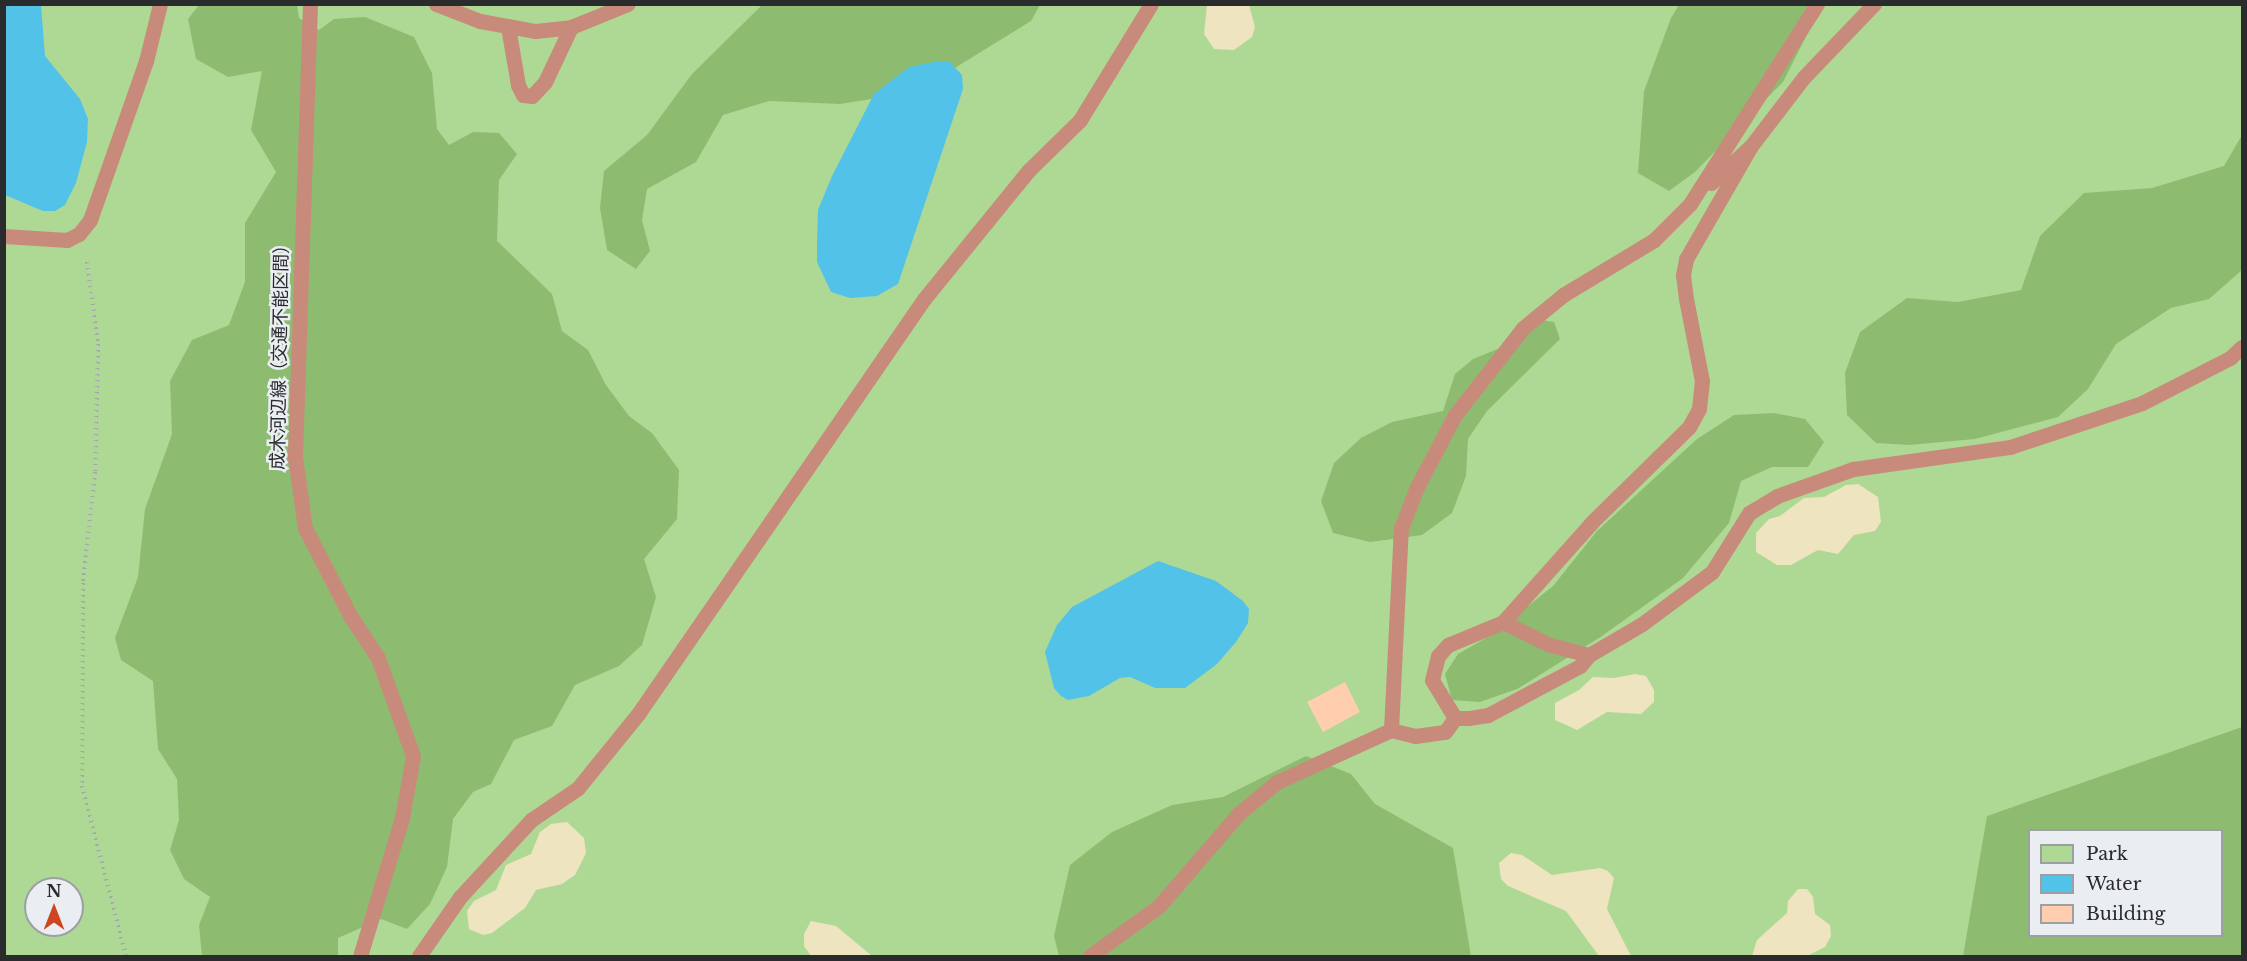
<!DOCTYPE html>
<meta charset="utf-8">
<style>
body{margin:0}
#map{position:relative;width:2247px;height:961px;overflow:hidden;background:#eaeef2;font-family:"Libre Baskerville","Noto Sans JP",serif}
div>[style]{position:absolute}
.green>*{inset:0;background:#aed995}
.forest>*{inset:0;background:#8dbc71}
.sand>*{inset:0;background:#eee4bf}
.water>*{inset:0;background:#53c2e8}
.building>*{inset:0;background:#feceaf}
.path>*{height:4px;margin-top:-2px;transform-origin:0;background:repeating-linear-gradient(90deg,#a5a8ab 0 1.5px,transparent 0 6px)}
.lane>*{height:15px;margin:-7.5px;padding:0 7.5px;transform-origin:7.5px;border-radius:7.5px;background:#c88b7b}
span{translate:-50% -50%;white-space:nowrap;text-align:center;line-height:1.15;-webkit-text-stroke:5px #eaeef2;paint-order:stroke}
.street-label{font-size:18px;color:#292b2c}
.frame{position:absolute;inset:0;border:6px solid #292b2c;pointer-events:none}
.legend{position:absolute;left:2028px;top:829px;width:195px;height:108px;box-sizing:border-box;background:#eaeef2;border:2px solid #9da0a3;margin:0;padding:8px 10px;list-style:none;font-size:18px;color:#292b2c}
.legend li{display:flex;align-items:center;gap:12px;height:30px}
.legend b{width:30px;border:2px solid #9da0a3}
.north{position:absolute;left:24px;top:877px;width:60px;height:60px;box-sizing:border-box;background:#eaeef2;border:2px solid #9da0a3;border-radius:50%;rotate:0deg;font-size:16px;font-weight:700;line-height:24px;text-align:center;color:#292b2c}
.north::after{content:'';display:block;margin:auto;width:21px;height:27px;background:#ce4521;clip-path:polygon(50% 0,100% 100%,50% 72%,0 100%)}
</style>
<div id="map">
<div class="green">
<i style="clip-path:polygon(evenodd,5px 5px,2242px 5px,2242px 781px,2030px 830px,1998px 956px,5px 956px,5px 5px,36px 889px,72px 889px,72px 925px,36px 925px,36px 889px)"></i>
</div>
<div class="forest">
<i style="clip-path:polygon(199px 5px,297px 5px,299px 18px,319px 30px,334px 19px,365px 17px,414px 37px,432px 73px,437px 129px,449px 145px,473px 132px,499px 133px,517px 154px,499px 180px,497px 241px,552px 294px,562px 331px,588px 350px,606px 385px,629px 416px,652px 433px,679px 470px,677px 519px,644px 559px,656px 597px,642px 645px,619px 666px,575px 685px,552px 726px,514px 740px,491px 784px,473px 792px,453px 819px,447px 867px,430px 904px,407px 929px,381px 919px,338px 938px,338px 956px,202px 956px,199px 925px,210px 897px,184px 879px,170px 850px,179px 820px,177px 779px,158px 749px,153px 681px,121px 660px,115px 638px,138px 577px,145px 509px,172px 434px,170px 381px,192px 340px,229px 325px,245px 282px,245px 223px,276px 172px,251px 130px,262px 71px,228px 77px,196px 59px,188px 19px)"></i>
<i style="clip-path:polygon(762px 5px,1040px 5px,1031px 21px,916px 92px,840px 104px,769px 101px,723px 115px,696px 162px,647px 189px,642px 220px,650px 251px,636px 269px,607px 250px,600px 208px,604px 171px,647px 135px,692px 74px)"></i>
<i style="clip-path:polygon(1679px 5px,1822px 5px,1783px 82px,1695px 172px,1669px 191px,1638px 173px,1644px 91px,1671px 18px)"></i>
<i style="clip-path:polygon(2242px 135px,2242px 270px,2209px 299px,2171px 308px,2116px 344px,2088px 389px,2058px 417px,1975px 439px,1909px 445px,1876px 443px,1847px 415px,1845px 373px,1860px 332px,1907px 298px,1958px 302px,2021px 290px,2040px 236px,2084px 193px,2152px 188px,2224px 166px)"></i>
<i style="clip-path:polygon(1529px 318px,1554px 322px,1560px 339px,1487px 411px,1468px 439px,1466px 476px,1452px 513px,1422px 535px,1370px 542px,1333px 533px,1321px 501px,1334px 463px,1361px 438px,1392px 422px,1443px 411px,1455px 374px,1473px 359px,1500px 348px)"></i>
<i style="clip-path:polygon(1774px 413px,1805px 419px,1824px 442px,1808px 467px,1772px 467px,1741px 481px,1729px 523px,1683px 578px,1602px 636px,1517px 689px,1480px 702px,1452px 700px,1445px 674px,1458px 654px,1493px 634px,1553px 586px,1597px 531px,1697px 439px,1734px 415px)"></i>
<i style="clip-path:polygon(evenodd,2242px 727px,2242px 956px,1963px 956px,1987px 816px,2242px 727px,2030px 830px,2222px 830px,2222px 936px,2030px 936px,2030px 830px)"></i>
<i style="clip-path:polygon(1306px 756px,1351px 774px,1375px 804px,1453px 848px,1471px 956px,1059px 956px,1054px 936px,1070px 865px,1112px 832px,1172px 805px,1223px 797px)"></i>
</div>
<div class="sand">
<i style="clip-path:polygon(1207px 5px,1249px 5px,1255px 27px,1252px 37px,1234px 50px,1214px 49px,1204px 34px)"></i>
<i style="clip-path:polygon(1858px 484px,1878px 497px,1881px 522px,1875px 531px,1854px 535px,1838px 554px,1818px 550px,1791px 565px,1777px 565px,1756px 552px,1756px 533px,1769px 519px,1780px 516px,1804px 498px,1824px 497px,1846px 485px)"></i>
<i style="clip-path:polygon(1635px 674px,1646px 676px,1654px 690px,1654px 702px,1641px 714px,1607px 712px,1577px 730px,1555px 720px,1555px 703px,1579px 690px,1593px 677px,1614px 678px)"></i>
<i style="clip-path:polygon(567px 822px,584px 838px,586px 853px,575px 875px,562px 884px,536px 890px,525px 908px,492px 933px,483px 935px,469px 929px,467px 911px,474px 901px,496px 890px,506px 865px,531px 854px,540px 832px,551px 824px)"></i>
<i style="clip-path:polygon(1511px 853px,1522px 855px,1552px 875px,1600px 868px,1608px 871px,1614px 878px,1607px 909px,1631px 956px,1599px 956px,1566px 911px,1508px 886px,1501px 879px,1499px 863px)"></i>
<i style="clip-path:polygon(1798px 889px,1807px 889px,1813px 897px,1815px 914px,1830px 925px,1831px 936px,1825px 947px,1807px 956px,1752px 956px,1757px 940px,1787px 913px,1788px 901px)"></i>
<i style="clip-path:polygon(811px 921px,836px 926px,872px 956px,811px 956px,804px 946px,804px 934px)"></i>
</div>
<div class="water">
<i style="clip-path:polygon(5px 4px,41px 5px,45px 56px,80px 99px,88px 119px,87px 142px,76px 183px,65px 205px,55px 211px,43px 211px,5px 195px)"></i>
<i style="clip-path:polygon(938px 61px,949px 61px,962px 75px,963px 89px,898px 284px,877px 296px,850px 298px,831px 292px,817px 262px,817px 244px,818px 210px,832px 176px,874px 94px,909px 67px)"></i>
<i style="clip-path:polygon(1158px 561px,1216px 581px,1243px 601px,1249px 609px,1248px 623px,1236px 642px,1217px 664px,1185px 688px,1155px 688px,1130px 677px,1120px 678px,1089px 696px,1068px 700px,1061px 696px,1054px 688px,1045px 652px,1057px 625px,1072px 607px)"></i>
</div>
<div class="building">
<i style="clip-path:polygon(1345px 682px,1360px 712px,1323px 732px,1307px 702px)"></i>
</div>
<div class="path">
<i style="left:87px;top:262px;width:83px;rotate:82.4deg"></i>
<i style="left:98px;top:344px;width:128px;rotate:91.3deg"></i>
<i style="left:95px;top:472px;width:112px;rotate:96.2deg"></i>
<i style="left:83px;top:583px;width:203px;rotate:90.3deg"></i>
<i style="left:82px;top:786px;width:176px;rotate:75.5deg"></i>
</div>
<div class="lane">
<i style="left:310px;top:4px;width:453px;rotate:91.9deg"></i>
<i style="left:295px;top:457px;width:72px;rotate:82deg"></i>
<i style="left:305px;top:528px;width:100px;rotate:62.7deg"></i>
<i style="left:351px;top:617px;width:49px;rotate:56.6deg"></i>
<i style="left:378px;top:658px;width:104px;rotate:70.3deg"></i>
<i style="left:413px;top:756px;width:63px;rotate:100.1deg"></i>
<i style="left:402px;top:818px;width:144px;rotate:106.9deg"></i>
<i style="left:436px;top:4px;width:47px;rotate:21.1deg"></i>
<i style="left:480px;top:21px;width:56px;rotate:10.3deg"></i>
<i style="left:535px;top:31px;width:36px;rotate:-6deg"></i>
<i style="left:571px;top:27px;width:61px;rotate:-22deg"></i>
<i style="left:508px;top:27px;width:59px;rotate:80.2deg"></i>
<i style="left:518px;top:85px;width:11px;rotate:63deg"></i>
<i style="left:523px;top:95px;width:9px;rotate:6deg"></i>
<i style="left:532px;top:96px;width:19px;rotate:-47deg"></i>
<i style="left:545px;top:82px;width:61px;rotate:-64.7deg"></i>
<i style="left:1711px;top:183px;width:54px;rotate:-42.8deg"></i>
<i style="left:1751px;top:146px;width:87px;rotate:-52.5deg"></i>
<i style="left:1804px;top:77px;width:101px;rotate:-46.2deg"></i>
<i style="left:4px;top:236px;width:63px;rotate:3.6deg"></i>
<i style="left:67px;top:240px;width:13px;rotate:-27deg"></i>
<i style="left:79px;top:234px;width:18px;rotate:-52deg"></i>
<i style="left:90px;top:220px;width:169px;rotate:-70.6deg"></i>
<i style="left:146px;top:61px;width:59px;rotate:-76.2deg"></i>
<i style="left:1503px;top:622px;width:52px;rotate:26.1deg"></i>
<i style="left:1550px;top:645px;width:40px;rotate:14.4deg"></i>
<i style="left:1589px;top:655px;width:61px;rotate:-30.3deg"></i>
<i style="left:1642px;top:624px;width:87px;rotate:-36.6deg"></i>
<i style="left:1712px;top:572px;width:70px;rotate:-57.9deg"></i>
<i style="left:1749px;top:513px;width:33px;rotate:-31deg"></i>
<i style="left:1777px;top:496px;width:81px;rotate:-19.6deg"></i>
<i style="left:1853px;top:469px;width:159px;rotate:-8deg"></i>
<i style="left:2010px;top:447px;width:139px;rotate:-18.4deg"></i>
<i style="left:2142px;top:403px;width:99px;rotate:-27.1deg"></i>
<i style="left:2230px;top:358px;width:16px;rotate:-43deg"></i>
<i style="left:1589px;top:655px;width:14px;rotate:129deg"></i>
<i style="left:1580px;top:666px;width:104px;rotate:152deg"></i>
<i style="left:1488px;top:715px;width:20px;rotate:171deg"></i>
<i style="left:1468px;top:718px;width:13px;rotate:180deg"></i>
<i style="left:1455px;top:718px;width:44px;rotate:-121.2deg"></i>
<i style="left:1432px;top:680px;width:25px;rotate:-76deg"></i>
<i style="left:1438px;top:656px;width:15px;rotate:-48deg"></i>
<i style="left:1448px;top:645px;width:60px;rotate:-22.7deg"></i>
<i style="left:1503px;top:622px;width:134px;rotate:-48.3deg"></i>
<i style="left:1592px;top:522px;width:136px;rotate:-44.4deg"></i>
<i style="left:1689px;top:427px;width:21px;rotate:-61deg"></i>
<i style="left:1699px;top:409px;width:28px;rotate:-84deg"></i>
<i style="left:1702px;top:381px;width:84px;rotate:-101deg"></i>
<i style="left:1686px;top:299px;width:24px;rotate:-97deg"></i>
<i style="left:1683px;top:275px;width:16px;rotate:-79deg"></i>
<i style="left:1686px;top:259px;width:130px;rotate:-60.1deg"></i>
<i style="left:1391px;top:730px;width:202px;rotate:-87.2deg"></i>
<i style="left:1401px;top:528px;width:44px;rotate:-68.7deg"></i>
<i style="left:1417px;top:487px;width:81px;rotate:-62.2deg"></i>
<i style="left:1455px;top:415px;width:110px;rotate:-52deg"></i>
<i style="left:1523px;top:328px;width:52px;rotate:-39.5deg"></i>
<i style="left:1563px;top:295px;width:106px;rotate:-31.1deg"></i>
<i style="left:1654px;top:240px;width:51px;rotate:-45deg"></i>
<i style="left:1690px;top:204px;width:237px;rotate:-57.6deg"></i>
<i style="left:419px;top:956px;width:72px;rotate:-55.2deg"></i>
<i style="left:460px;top:897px;width:105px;rotate:-47.3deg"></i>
<i style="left:531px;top:820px;width:57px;rotate:-34.2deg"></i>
<i style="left:578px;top:788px;width:95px;rotate:-51deg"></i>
<i style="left:638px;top:714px;width:504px;rotate:-55.43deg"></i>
<i style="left:924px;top:299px;width:166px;rotate:-50.9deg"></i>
<i style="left:1029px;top:170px;width:71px;rotate:-44.4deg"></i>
<i style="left:1080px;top:120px;width:136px;rotate:-58.5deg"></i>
<i style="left:1090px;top:956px;width:85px;rotate:-35.9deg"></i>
<i style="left:1159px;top:906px;width:121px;rotate:-49.3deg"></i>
<i style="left:1238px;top:814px;width:50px;rotate:-39.4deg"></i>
<i style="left:1277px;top:782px;width:125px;rotate:-24.5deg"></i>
<i style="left:1391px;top:730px;width:25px;rotate:14deg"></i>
<i style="left:1415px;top:736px;width:30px;rotate:-8deg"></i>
<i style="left:1445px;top:732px;width:17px;rotate:-54deg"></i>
</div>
<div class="street-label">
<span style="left:280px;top:353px;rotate:-89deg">成木河辺線（交通不能区間）</span>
</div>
<div class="frame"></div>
<ul class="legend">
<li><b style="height:16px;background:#aed995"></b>Park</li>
<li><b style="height:16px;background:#53c2e8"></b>Water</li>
<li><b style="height:16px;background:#feceaf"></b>Building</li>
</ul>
<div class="north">N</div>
</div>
